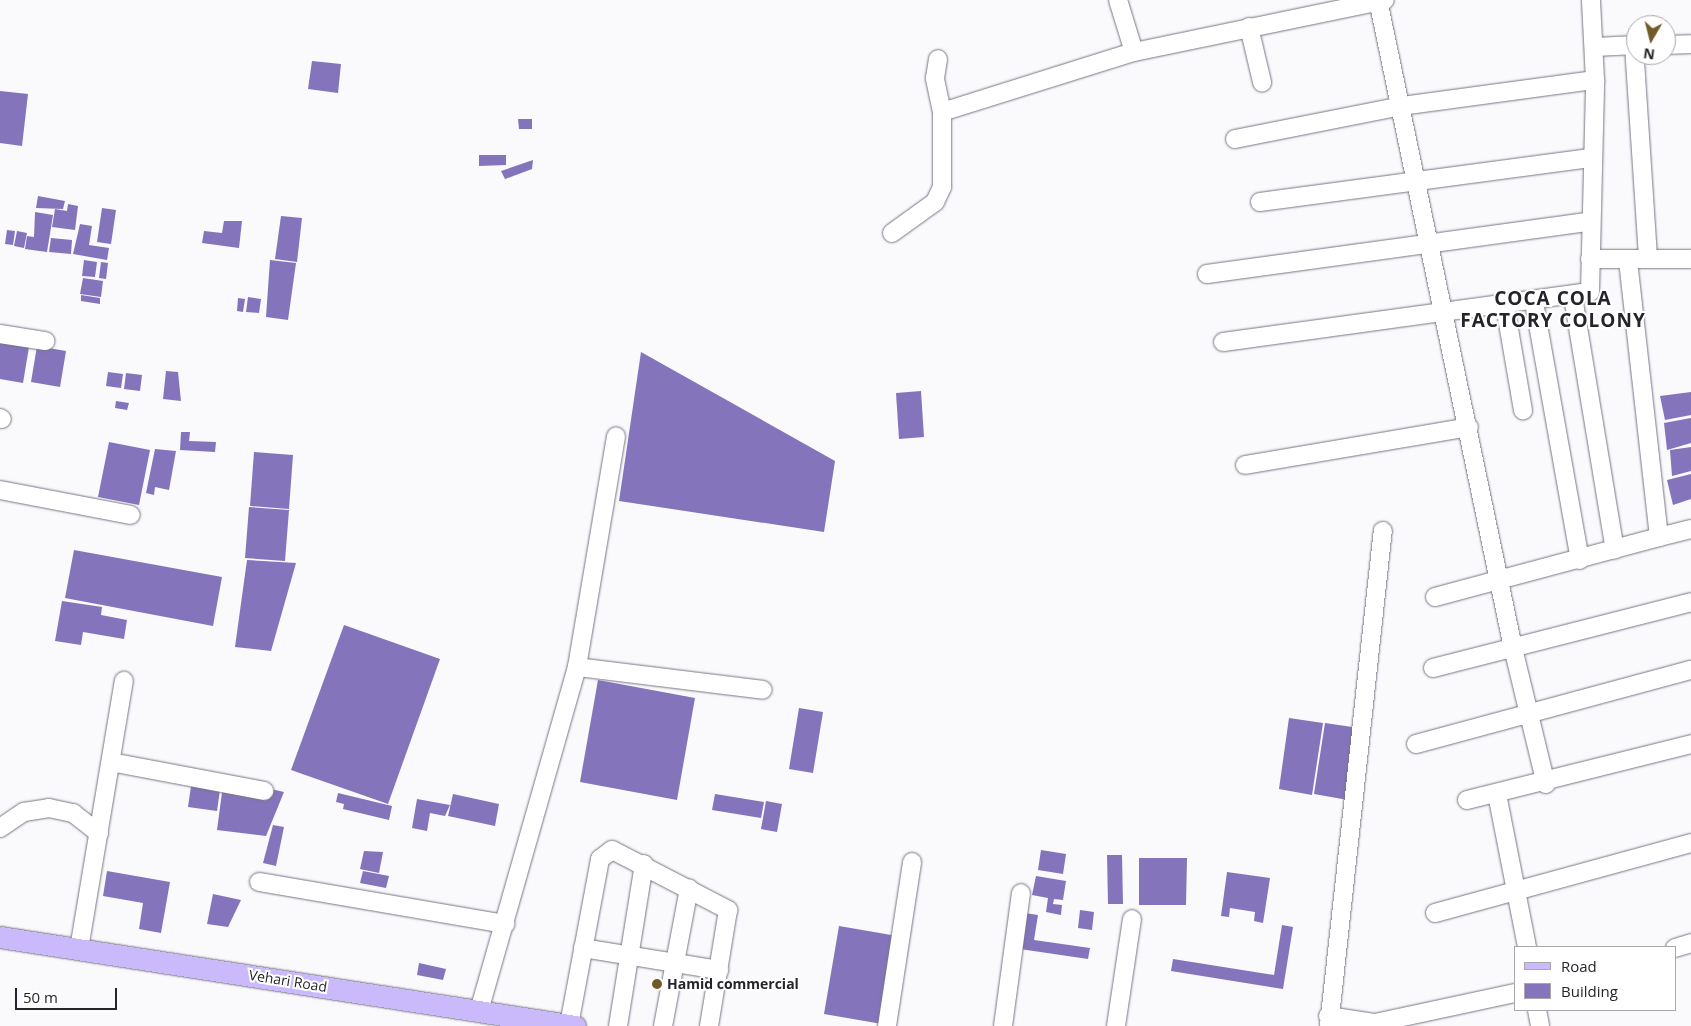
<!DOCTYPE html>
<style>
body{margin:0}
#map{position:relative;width:1691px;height:1026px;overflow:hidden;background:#fafafd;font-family:"Open Sans",sans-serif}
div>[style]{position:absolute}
.building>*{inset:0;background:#8374bb}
.roads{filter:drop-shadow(0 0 1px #777584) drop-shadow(0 0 1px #777584)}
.minor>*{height:18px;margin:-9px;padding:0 9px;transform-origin:9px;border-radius:9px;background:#fff}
.major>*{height:21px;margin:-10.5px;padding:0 10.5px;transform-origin:10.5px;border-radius:10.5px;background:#cabafb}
.dots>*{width:14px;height:14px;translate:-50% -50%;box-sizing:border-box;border:2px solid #fff;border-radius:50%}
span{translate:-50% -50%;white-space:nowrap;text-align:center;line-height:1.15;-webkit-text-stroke:4px #fff;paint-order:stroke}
.street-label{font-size:14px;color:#25242a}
.poi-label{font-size:14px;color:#25242a;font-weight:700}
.left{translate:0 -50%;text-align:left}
.district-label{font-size:19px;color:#25242a;font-weight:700;letter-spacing:1px}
.legend{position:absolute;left:1514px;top:946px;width:162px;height:65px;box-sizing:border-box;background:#fff;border:1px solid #a8a7aa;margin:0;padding:6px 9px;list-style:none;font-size:15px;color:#25242a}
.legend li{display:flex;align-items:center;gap:10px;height:25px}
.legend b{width:25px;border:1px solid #a8a7aa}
.north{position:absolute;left:1626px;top:15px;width:50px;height:50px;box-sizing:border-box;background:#fff;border:1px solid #a8a7aa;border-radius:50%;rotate:188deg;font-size:14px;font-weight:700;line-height:20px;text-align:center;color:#25242a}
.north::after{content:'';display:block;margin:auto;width:18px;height:22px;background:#725a2b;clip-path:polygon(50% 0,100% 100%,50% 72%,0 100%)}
.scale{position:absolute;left:15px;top:988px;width:102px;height:22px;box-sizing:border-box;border:2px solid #25242a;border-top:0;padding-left:6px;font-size:15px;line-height:18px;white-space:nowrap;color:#25242a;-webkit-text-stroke:4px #fff;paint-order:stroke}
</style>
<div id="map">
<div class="building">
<i style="clip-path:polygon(312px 61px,341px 64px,338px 93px,308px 89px)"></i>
<i style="clip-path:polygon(0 91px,28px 94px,22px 146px,0 143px)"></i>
<i style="clip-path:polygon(518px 119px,532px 119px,532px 129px,519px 129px)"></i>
<i style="clip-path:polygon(479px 155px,506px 155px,506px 165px,479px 166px)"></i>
<i style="clip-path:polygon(533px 160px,532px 169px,505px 179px,501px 171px)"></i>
<i style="clip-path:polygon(38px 196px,65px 201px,63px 209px,36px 208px)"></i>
<i style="clip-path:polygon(68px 204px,78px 206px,75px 230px,52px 227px,55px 209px,67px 211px)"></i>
<i style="clip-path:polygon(102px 208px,116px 210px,111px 244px,97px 242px)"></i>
<i style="clip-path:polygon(35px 212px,53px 215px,47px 252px,25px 249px,27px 236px,34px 237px)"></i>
<i style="clip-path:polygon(281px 216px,302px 218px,297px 262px,275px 259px)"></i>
<i style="clip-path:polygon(224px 221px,242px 221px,239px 248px,202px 243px,204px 231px,222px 233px)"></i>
<i style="clip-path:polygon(80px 224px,92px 226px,89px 245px,109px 248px,107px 260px,73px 254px)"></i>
<i style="clip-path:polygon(7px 230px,15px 231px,13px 245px,5px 244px)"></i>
<i style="clip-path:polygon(17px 231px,27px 233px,24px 248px,14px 246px)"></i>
<i style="clip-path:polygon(51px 238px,72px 240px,71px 254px,49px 252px)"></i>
<i style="clip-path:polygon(84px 260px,97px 262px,95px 277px,82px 276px)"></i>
<i style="clip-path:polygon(270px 260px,296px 263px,288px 320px,266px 317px)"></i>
<i style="clip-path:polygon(101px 262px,108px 263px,106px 279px,99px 278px)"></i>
<i style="clip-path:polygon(83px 278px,103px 281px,101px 297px,80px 294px)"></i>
<i style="clip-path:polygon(81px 295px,100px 298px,100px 304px,81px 301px)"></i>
<i style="clip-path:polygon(248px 297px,261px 299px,259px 313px,246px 312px)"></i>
<i style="clip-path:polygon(238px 298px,245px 299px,243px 312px,237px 311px)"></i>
<i style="clip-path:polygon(0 342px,29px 347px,23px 383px,0 379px)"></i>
<i style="clip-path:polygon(37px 346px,66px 351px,60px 387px,31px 382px)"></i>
<i style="clip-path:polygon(641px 352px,835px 461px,824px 532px,619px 501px)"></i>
<i style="clip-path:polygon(166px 371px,178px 372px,181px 401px,163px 399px)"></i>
<i style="clip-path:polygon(108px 372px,123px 374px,121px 388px,106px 386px)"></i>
<i style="clip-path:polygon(126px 373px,142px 375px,140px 391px,124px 389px)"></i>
<i style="clip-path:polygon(921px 391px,924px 437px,899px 439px,896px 393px)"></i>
<i style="clip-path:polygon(1691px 392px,1691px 415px,1665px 420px,1660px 396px)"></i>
<i style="clip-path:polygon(116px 401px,129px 403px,127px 410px,115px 408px)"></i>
<i style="clip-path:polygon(1691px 418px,1691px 443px,1667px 450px,1664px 423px)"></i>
<i style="clip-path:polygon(181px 432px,190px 432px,189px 441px,216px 442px,215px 452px,180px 450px)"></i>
<i style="clip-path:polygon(109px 442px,150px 450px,139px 505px,98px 497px)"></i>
<i style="clip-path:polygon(1691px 447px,1691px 471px,1672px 476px,1670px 450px)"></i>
<i style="clip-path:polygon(155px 449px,176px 451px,169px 490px,155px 487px,154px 495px,146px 493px)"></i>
<i style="clip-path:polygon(254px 452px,293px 455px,289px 509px,250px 506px)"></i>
<i style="clip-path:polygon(1691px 474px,1691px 499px,1673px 505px,1667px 480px)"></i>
<i style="clip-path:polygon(249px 507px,289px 510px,285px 561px,245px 558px)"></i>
<i style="clip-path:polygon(74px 550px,222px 577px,213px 626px,65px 598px)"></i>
<i style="clip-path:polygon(247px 560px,296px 563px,271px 651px,235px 647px)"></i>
<i style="clip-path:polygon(62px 601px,102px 607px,101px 615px,127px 620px,124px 639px,83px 632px,81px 645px,55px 641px)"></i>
<i style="clip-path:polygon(344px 625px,440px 659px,388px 804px,291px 770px)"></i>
<i style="clip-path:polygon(598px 680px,695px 698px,677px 800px,580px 782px)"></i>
<i style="clip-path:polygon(799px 708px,823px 712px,813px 773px,789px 769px)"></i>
<i style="clip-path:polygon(1289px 718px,1323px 723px,1312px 795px,1279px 789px)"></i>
<i style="clip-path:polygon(1325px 723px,1359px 728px,1348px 800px,1314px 794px)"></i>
<i style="clip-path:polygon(193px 772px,222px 776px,217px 811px,188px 807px)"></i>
<i style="clip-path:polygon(250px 784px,284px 792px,266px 836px,217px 830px,223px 785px)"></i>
<i style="clip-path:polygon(338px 793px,392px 806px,389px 820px,343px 809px,344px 804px,336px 802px)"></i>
<i style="clip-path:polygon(453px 794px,499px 804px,495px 826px,448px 816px)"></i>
<i style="clip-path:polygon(715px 794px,764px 802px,761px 818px,712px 810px)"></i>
<i style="clip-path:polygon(417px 799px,450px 805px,445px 816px,430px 813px,427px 831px,412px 828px)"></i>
<i style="clip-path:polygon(766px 801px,782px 804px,777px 832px,761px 829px)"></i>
<i style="clip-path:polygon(273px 825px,284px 827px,276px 866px,263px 863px)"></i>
<i style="clip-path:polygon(1041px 850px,1066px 854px,1063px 874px,1038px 870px)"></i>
<i style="clip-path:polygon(364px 851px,383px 852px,379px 873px,360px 869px)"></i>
<i style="clip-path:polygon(1107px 855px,1122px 855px,1123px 904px,1108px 904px)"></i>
<i style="clip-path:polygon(1139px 858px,1187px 858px,1186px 905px,1139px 905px)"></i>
<i style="clip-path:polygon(107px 871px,170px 882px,161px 933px,139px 929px,143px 903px,103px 896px)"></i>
<i style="clip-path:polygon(363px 871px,389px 876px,386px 888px,360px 883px)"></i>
<i style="clip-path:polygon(1227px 872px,1270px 878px,1263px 923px,1254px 921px,1255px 912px,1230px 908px,1229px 917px,1221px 916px)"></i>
<i style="clip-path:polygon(1036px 876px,1066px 881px,1063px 900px,1054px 899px,1053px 904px,1062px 905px,1061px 915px,1046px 912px,1048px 898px,1032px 895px)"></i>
<i style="clip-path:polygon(213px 894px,241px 900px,228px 927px,207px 924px)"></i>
<i style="clip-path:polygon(1080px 910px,1094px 912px,1092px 930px,1078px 928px)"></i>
<i style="clip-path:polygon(1025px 913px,1038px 915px,1034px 940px,1090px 948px,1088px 959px,1020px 949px)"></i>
<i style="clip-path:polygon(1282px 925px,1293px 927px,1283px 989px,1171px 971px,1173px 959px,1274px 975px)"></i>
<i style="clip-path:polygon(839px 926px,897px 936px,882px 1024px,824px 1014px)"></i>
<i style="clip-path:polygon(419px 963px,446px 969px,443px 980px,417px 975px)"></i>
</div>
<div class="roads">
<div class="minor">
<i style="left:1118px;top:0;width:54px;rotate:72.9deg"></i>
<i style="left:1378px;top:0;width:662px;rotate:78.23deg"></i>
<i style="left:1513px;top:648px;width:140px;rotate:76.4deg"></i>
<i style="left:1249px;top:27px;width:57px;rotate:76.7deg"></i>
<i style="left:1666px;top:45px;width:25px;rotate:-2deg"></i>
<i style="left:1634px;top:46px;width:213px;rotate:86.2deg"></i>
<i style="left:1595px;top:47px;width:41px;rotate:-2.8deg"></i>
<i style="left:942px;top:112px;width:201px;rotate:-17.4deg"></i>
<i style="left:1134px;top:52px;width:256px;rotate:-11.7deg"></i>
<i style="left:1235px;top:139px;width:170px;rotate:-11.2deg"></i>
<i style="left:1402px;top:106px;width:195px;rotate:-7.7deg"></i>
<i style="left:1260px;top:202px;width:333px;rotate:-7.6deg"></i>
<i style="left:892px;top:233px;width:53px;rotate:-35.8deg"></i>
<i style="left:935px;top:202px;width:17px;rotate:-65deg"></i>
<i style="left:942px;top:187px;width:75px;rotate:-90deg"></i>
<i style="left:942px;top:112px;width:35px;rotate:-102deg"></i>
<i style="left:935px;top:78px;width:19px;rotate:-81deg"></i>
<i style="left:1590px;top:259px;width:101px"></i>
<i style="left:1207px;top:274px;width:385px;rotate:-7.8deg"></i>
<i style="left:1573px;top:297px;width:256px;rotate:80.6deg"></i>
<i style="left:1534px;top:302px;width:262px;rotate:79.9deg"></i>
<i style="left:1505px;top:306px;width:106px;rotate:80.2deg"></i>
<i style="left:0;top:334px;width:46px;rotate:8.8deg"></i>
<i style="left:1223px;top:342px;width:370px;rotate:-7.8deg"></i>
<i style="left:1590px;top:292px;width:212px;rotate:-88.6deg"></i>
<i style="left:1595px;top:80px;width:80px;rotate:-92.9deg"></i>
<i style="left:0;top:418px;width:2px;rotate:27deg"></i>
<i style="left:1245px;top:465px;width:227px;rotate:-9.6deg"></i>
<i style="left:0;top:490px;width:133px;rotate:10.8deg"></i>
<i style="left:1659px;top:537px;width:33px;rotate:-14deg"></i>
<i style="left:1435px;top:597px;width:232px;rotate:-15deg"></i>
<i style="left:1659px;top:537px;width:278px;rotate:-96.4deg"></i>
<i style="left:577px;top:667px;width:187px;rotate:7deg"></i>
<i style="left:1433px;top:668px;width:266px;rotate:-14.3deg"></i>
<i style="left:1416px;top:744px;width:285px;rotate:-15.1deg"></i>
<i style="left:111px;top:762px;width:156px;rotate:10.7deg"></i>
<i style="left:1497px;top:794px;width:156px;rotate:78.9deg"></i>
<i style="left:1467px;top:800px;width:231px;rotate:-14deg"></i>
<i style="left:0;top:828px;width:29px;rotate:-34deg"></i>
<i style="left:24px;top:812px;width:25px;rotate:-9deg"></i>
<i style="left:49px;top:808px;width:25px;rotate:12deg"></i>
<i style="left:73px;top:813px;width:33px;rotate:38deg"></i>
<i style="left:259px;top:882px;width:250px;rotate:9.7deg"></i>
<i style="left:1435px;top:913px;width:265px;rotate:-15.3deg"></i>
<i style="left:583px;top:948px;width:138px;rotate:9.2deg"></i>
<i style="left:1675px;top:948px;width:17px;rotate:-17deg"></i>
<i style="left:79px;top:949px;width:272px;rotate:-80.5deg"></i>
<i style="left:1537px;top:1010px;width:16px;rotate:79deg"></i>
<i style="left:479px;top:1011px;width:358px;rotate:-74.1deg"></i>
<i style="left:577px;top:667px;width:234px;rotate:-80.4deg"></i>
<i style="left:1328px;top:1016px;width:48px;rotate:8.5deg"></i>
<i style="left:1375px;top:1023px;width:143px;rotate:-12.1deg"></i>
<i style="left:569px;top:1025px;width:169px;rotate:-79.4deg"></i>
<i style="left:600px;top:859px;width:15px;rotate:-37deg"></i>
<i style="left:612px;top:850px;width:131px;rotate:27.3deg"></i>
<i style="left:728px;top:910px;width:118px;rotate:99.3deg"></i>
<i style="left:618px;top:1026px;width:164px;rotate:-80.9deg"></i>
<i style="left:663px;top:1026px;width:140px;rotate:-79.3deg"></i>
<i style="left:887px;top:1026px;width:166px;rotate:-81.3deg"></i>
<i style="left:1003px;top:1026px;width:134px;rotate:-82.3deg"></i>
<i style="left:1116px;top:1026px;width:108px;rotate:-81.5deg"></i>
<i style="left:1329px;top:1026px;width:498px;rotate:-83.8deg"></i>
</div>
<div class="major">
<i style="left:0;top:937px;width:582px;rotate:8.8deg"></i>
</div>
</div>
<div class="dots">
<i style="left:657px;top:984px;background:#725a2b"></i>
</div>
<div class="street-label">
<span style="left:288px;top:981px;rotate:9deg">Vehari Road</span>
</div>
<div class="poi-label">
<span class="left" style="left:667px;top:984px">Hamid commercial</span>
</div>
<div class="district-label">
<span style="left:1553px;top:310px">COCA COLA<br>FACTORY COLONY</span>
</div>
<ul class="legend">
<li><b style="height:6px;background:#cabafb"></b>Road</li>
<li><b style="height:14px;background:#8374bb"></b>Building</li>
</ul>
<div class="north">N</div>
<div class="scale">50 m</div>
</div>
